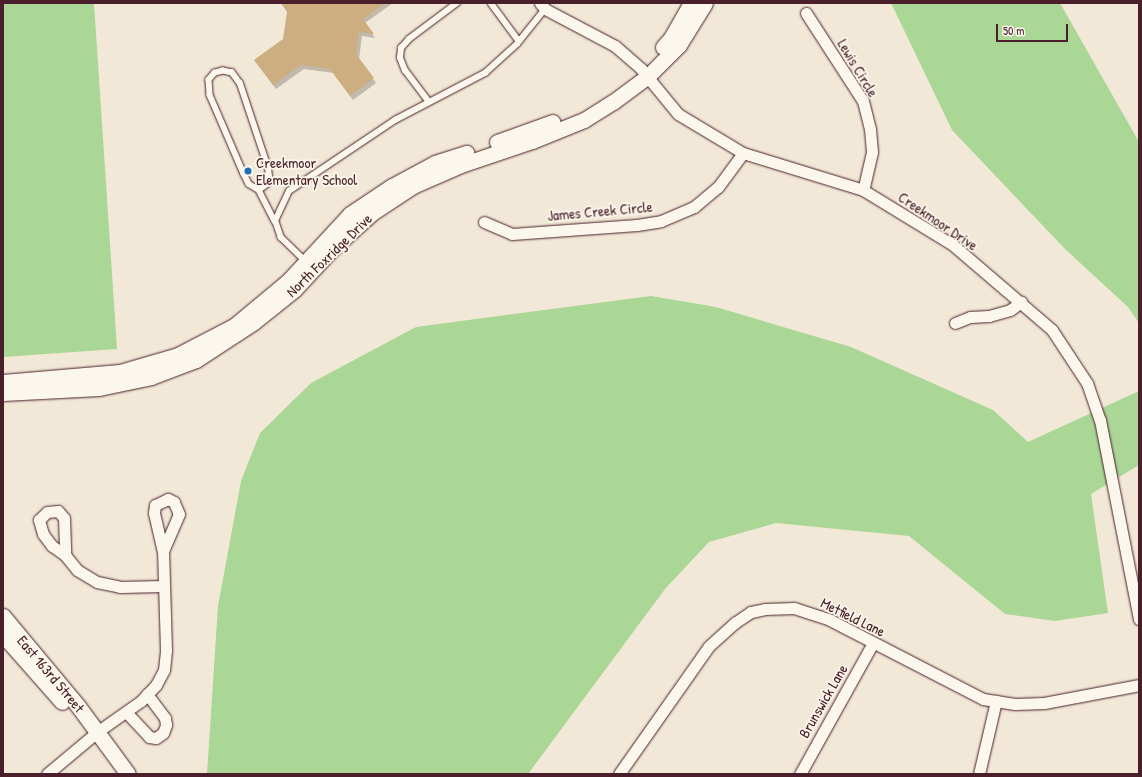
<!DOCTYPE html>
<style>
body{margin:0}
#map{position:relative;width:1142px;height:777px;overflow:hidden;background:#f2e8d7;font-family:"Patrick Hand",sans-serif}
div>[style]{position:absolute}
.green>*{inset:0;background:#aad796}
.shadow>*{inset:0;background:#0003}
.building>*{inset:0;background:#cdae81}
.roads{filter:drop-shadow(0 0 1px #4a1f2b) drop-shadow(0 0 1px #4a1f2b)}
.lane>*{height:5.5px;margin:-2.75px;padding:0 2.75px;transform-origin:2.75px;border-radius:2.75px;background:#fbf7ec}
.street>*{height:11px;margin:-5.5px;padding:0 5.5px;transform-origin:5.5px;border-radius:5.5px;background:#fbf7ec}
.secondary>*{height:15px;margin:-7.5px;padding:0 7.5px;transform-origin:7.5px;border-radius:7.5px;background:#fbf7ec}
.dots>*{width:11px;height:11px;translate:-50% -50%;box-sizing:border-box;border:2px solid #fbf7ec;border-radius:50%}
span{translate:-50% -50%;white-space:nowrap;text-align:center;line-height:1.15;-webkit-text-stroke:3.5px #fbf7ec;paint-order:stroke}
.street-label{font-size:15px;color:#4a1f2b}
.poi-label{font-size:15px;color:#4a1f2b}
.left{translate:0 -50%;text-align:left}
.frame{position:absolute;inset:0;border:4px solid #4a1f2b;pointer-events:none}
.scale{position:absolute;left:996px;top:24px;width:72px;height:18px;box-sizing:border-box;border:2px solid #4a1f2b;border-top:0;padding-left:5px;font-size:12px;line-height:14px;white-space:nowrap;color:#4a1f2b;-webkit-text-stroke:3px #fbf7ec;paint-order:stroke}
</style>
<div id="map">
<div class="green">
<i style="clip-path:polygon(3px 3px,94px 3px,117px 349px,3px 357px)"></i>
<i style="clip-path:polygon(891px 3px,1060px 3px,1139px 142px,1139px 323px,1128px 307px,1065px 249px,952px 130px)"></i>
<i style="clip-path:polygon(651px 296px,716px 307px,851px 347px,993px 410px,1028px 442px,1139px 391px,1139px 465px,1091px 494px,1108px 613px,1055px 621px,1005px 614px,909px 536px,776px 523px,709px 542px,665px 589px,528px 774px,207px 774px,218px 606px,241px 481px,260px 433px,311px 383px,416px 327px)"></i>
</div>
<div class="shadow">
<i style="clip-path:polygon(281px 3px,393px 3px,365px 23px,375px 38px,362px 36px,359px 59px,376px 83px,353px 100px,333px 73px,304px 69px,276px 89px,258px 65px,284px 40px,288px 12px)"></i>
</div>
<div class="building">
<i style="clip-path:polygon(281px 3px,385px 3px,363px 19px,374px 34px,359px 32px,356px 54px,374px 78px,350px 96px,330px 69px,301px 65px,273px 85px,254px 60px,283px 39px,287px 12px)"></i>
</div>
<div class="roads">
<div class="lane">
<i style="left:491px;top:3px;width:47px;rotate:53.6deg"></i>
<i style="left:428px;top:101px;width:38px;rotate:-127deg"></i>
<i style="left:405px;top:71px;width:14px;rotate:-111deg"></i>
<i style="left:400px;top:58px;width:10px;rotate:-84deg"></i>
<i style="left:401px;top:48px;width:12px;rotate:-48deg"></i>
<i style="left:409px;top:39px;width:60px;rotate:-36.9deg"></i>
<i style="left:259px;top:190px;width:10px;rotate:-37deg"></i>
<i style="left:267px;top:184px;width:7px;rotate:-74deg"></i>
<i style="left:269px;top:177px;width:9px;rotate:-96deg"></i>
<i style="left:268px;top:168px;width:89px;rotate:-108.4deg"></i>
<i style="left:240px;top:84px;width:14px;rotate:-126deg"></i>
<i style="left:232px;top:73px;width:9px;rotate:-167deg"></i>
<i style="left:223px;top:71px;width:8px;rotate:166deg"></i>
<i style="left:215px;top:73px;width:9px;rotate:131deg"></i>
<i style="left:209px;top:80px;width:15px;rotate:86deg"></i>
<i style="left:210px;top:95px;width:86px;rotate:66.7deg"></i>
<i style="left:244px;top:174px;width:11px;rotate:63deg"></i>
<i style="left:249px;top:184px;width:12px;rotate:31deg"></i>
<i style="left:259px;top:190px;width:35px;rotate:63deg"></i>
<i style="left:306px;top:262px;width:35px;rotate:-136deg"></i>
<i style="left:281px;top:238px;width:18px;rotate:-109deg"></i>
<i style="left:275px;top:221px;width:33px;rotate:-65deg"></i>
<i style="left:289px;top:191px;width:128px;rotate:-33.8deg"></i>
<i style="left:395px;top:120px;width:102px;rotate:-27.6deg"></i>
<i style="left:485px;top:73px;width:43px;rotate:-42.2deg"></i>
<i style="left:517px;top:44px;width:45px;rotate:-51.3deg"></i>
</div>
<div class="street">
<i style="left:540px;top:3px;width:8px;rotate:50deg"></i>
<i style="left:545px;top:9px;width:79px;rotate:27.9deg"></i>
<i style="left:615px;top:46px;width:35px;rotate:41deg"></i>
<i style="left:641px;top:69px;width:58px;rotate:50.6deg"></i>
<i style="left:678px;top:114px;width:76px;rotate:31deg"></i>
<i style="left:743px;top:153px;width:126px;rotate:17.1deg"></i>
<i style="left:863px;top:190px;width:105px;rotate:31.4deg"></i>
<i style="left:953px;top:245px;width:130px;rotate:40.6deg"></i>
<i style="left:1052px;top:330px;width:64px;rotate:56.6deg"></i>
<i style="left:1087px;top:383px;width:39px;rotate:71deg"></i>
<i style="left:1100px;top:420px;width:203px;rotate:78.9deg"></i>
<i style="left:806px;top:13px;width:105px;rotate:57.1deg"></i>
<i style="left:863px;top:101px;width:29px;rotate:76deg"></i>
<i style="left:870px;top:129px;width:23px;rotate:85deg"></i>
<i style="left:872px;top:152px;width:39px;rotate:103deg"></i>
<i style="left:484px;top:222px;width:30px;rotate:23deg"></i>
<i style="left:512px;top:234px;width:125px;rotate:-4.1deg"></i>
<i style="left:637px;top:225px;width:24px;rotate:-9deg"></i>
<i style="left:661px;top:221px;width:36px;rotate:-23deg"></i>
<i style="left:694px;top:207px;width:31px;rotate:-40deg"></i>
<i style="left:718px;top:187px;width:42px;rotate:-53.7deg"></i>
<i style="left:955px;top:323px;width:16px;rotate:-22deg"></i>
<i style="left:970px;top:317px;width:19px;rotate:-3deg"></i>
<i style="left:989px;top:316px;width:22px;rotate:-16deg"></i>
<i style="left:1010px;top:310px;width:14px;rotate:-36deg"></i>
<i style="left:65px;top:555px;width:16px;rotate:-145deg"></i>
<i style="left:52px;top:546px;width:15px;rotate:-127deg"></i>
<i style="left:43px;top:534px;width:15px;rotate:-106deg"></i>
<i style="left:39px;top:520px;width:11px;rotate:-45deg"></i>
<i style="left:47px;top:512px;width:11px;rotate:-5deg"></i>
<i style="left:58px;top:511px;width:9px;rotate:49deg"></i>
<i style="left:64px;top:518px;width:37px;rotate:88deg"></i>
<i style="left:65px;top:555px;width:19px;rotate:51deg"></i>
<i style="left:77px;top:570px;width:23px;rotate:31deg"></i>
<i style="left:97px;top:582px;width:24px;rotate:12deg"></i>
<i style="left:120px;top:587px;width:43px;rotate:-1.3deg"></i>
<i style="left:126px;top:712px;width:34px;rotate:47deg"></i>
<i style="left:149px;top:737px;width:7px;rotate:8deg"></i>
<i style="left:156px;top:738px;width:9px;rotate:-36deg"></i>
<i style="left:163px;top:733px;width:9px;rotate:-69deg"></i>
<i style="left:166px;top:725px;width:7px;rotate:-98deg"></i>
<i style="left:165px;top:718px;width:30px;rotate:-127deg"></i>
<i style="left:47px;top:774px;width:65px;rotate:-40deg"></i>
<i style="left:97px;top:732px;width:54px;rotate:-35.2deg"></i>
<i style="left:141px;top:701px;width:22px;rotate:-47deg"></i>
<i style="left:156px;top:685px;width:17px;rotate:-62deg"></i>
<i style="left:164px;top:670px;width:20px;rotate:-84deg"></i>
<i style="left:166px;top:650px;width:99px;rotate:-91.7deg"></i>
<i style="left:163px;top:551px;width:40px;rotate:-66.6deg"></i>
<i style="left:179px;top:514px;width:13px;rotate:-113deg"></i>
<i style="left:174px;top:502px;width:7px;rotate:-153deg"></i>
<i style="left:168px;top:499px;width:14px;rotate:155deg"></i>
<i style="left:155px;top:505px;width:8px;rotate:97deg"></i>
<i style="left:154px;top:513px;width:39px;rotate:77deg"></i>
<i style="left:619px;top:774px;width:156px;rotate:-54.9deg"></i>
<i style="left:709px;top:646px;width:36px;rotate:-42deg"></i>
<i style="left:736px;top:622px;width:18px;rotate:-34deg"></i>
<i style="left:751px;top:612px;width:14px;rotate:-12deg"></i>
<i style="left:765px;top:609px;width:29px;rotate:-2deg"></i>
<i style="left:794px;top:608px;width:38px;rotate:18deg"></i>
<i style="left:830px;top:620px;width:172px;rotate:27.3deg"></i>
<i style="left:983px;top:699px;width:32px;rotate:9deg"></i>
<i style="left:1015px;top:704px;width:29px;rotate:-2deg"></i>
<i style="left:1044px;top:703px;width:97px;rotate:-10.7deg"></i>
<i style="left:800px;top:774px;width:150px;rotate:-60.9deg"></i>
<i style="left:979px;top:774px;width:75px;rotate:-76.9deg"></i>
</div>
<div class="secondary">
<i style="left:663px;top:47px;width:12px;rotate:-48deg"></i>
<i style="left:671px;top:38px;width:40px;rotate:-60.3deg"></i>
<i style="left:497px;top:142px;width:59px;rotate:-19.7deg"></i>
<i style="left:3px;top:382px;width:117px;rotate:-4.9deg"></i>
<i style="left:120px;top:372px;width:60px;rotate:-16.3deg"></i>
<i style="left:178px;top:355px;width:63px;rotate:-27.4deg"></i>
<i style="left:234px;top:326px;width:70px;rotate:-39.8deg"></i>
<i style="left:288px;top:281px;width:91px;rotate:-47.2deg"></i>
<i style="left:350px;top:214px;width:50px;rotate:-33.7deg"></i>
<i style="left:392px;top:186px;width:49px;rotate:-28.1deg"></i>
<i style="left:435px;top:163px;width:33px;rotate:-18deg"></i>
<i style="left:3px;top:393px;width:96px;rotate:-3deg"></i>
<i style="left:99px;top:388px;width:53px;rotate:-11.9deg"></i>
<i style="left:151px;top:377px;width:48px;rotate:-20.7deg"></i>
<i style="left:196px;top:360px;width:69px;rotate:-33.2deg"></i>
<i style="left:254px;top:322px;width:53px;rotate:-38.8deg"></i>
<i style="left:295px;top:289px;width:53px;rotate:-47.3deg"></i>
<i style="left:331px;top:250px;width:55px;rotate:-42.1deg"></i>
<i style="left:372px;top:213px;width:49px;rotate:-33.4deg"></i>
<i style="left:413px;top:186px;width:52px;rotate:-23.6deg"></i>
<i style="left:461px;top:165px;width:75px;rotate:-18.7deg"></i>
<i style="left:532px;top:141px;width:56px;rotate:-22deg"></i>
<i style="left:584px;top:120px;width:34px;rotate:-32deg"></i>
<i style="left:613px;top:102px;width:44px;rotate:-36.6deg"></i>
<i style="left:648px;top:76px;width:44px;rotate:-45deg"></i>
<i style="left:679px;top:45px;width:49px;rotate:-58.2deg"></i>
<i style="left:3px;top:616px;width:117px;rotate:50.2deg"></i>
<i style="left:78px;top:706px;width:84px;rotate:53.7deg"></i>
<i style="left:3px;top:635px;width:89px;rotate:48.6deg"></i>
</div>
</div>
<div class="dots">
<i style="left:248px;top:171px;background:#1f6fb2"></i>
</div>
<div class="street-label">
<span style="left:858px;top:68px;rotate:59deg">Lewis Circle</span>
<span style="left:600px;top:211px;rotate:-5deg">James Creek Circle</span>
<span style="left:938px;top:221px;rotate:34deg">Creekmoor Drive</span>
<span style="left:329px;top:255px;rotate:-44deg">North Foxridge Drive</span>
<span style="left:853px;top:617px;rotate:26deg">Metfield Lane</span>
<span style="left:51px;top:674px;rotate:50deg">East 163rd Street</span>
<span style="left:823px;top:701px;rotate:-60deg">Brunswick Lane</span>
</div>
<div class="poi-label">
<span class="left" style="left:256px;top:171px">Creekmoor<br>Elementary School</span>
</div>
<div class="frame"></div>
<div class="scale">50 m</div>
</div>
